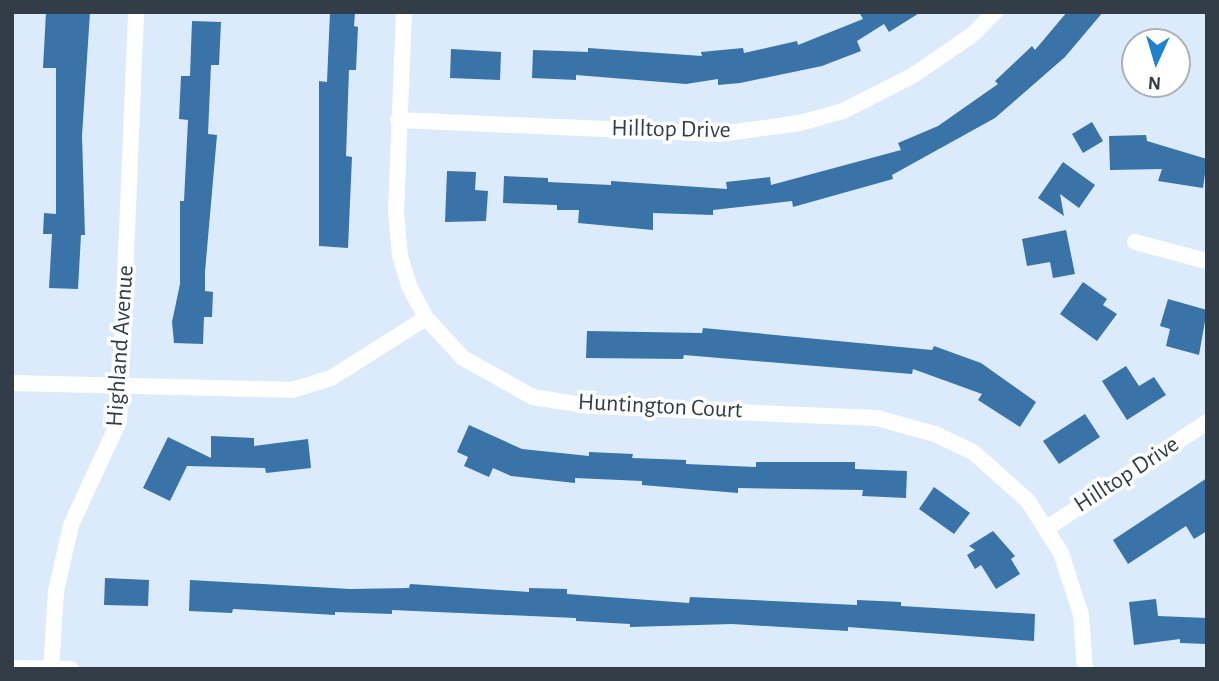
<!DOCTYPE html>
<style>
body{margin:0}
#map{position:relative;width:1219px;height:681px;overflow:hidden;background:#dbebfb;font-family:"Alegreya Sans",sans-serif}
div>[style]{position:absolute}
.building>*{inset:0;background:#3973a7}
.minor>*{height:16px;margin:-8px;padding:0 8px;transform-origin:8px;border-radius:8px;background:#fff}
span{translate:-50% -50%;white-space:nowrap;text-align:center;line-height:1.15;-webkit-text-stroke:7px #fff;paint-order:stroke}
.street-label{font-size:24px;color:#323d47}
.frame{position:absolute;inset:0;border:14px solid #323d47;pointer-events:none}
.north{position:absolute;left:1121px;top:28px;width:70px;height:70px;box-sizing:border-box;background:#fff;border:2px solid #adb1b5;border-radius:50%;rotate:184deg;font-size:19px;font-weight:700;line-height:28px;text-align:center;color:#323d47}
.north::after{content:'';display:block;margin:auto;width:24px;height:32px;background:#2082ce;clip-path:polygon(50% 0,100% 100%,50% 72%,0 100%)}
</style>
<div id="map">
<div class="building">
<i style="clip-path:polygon(46px 12px,90px 12px,82px 136px,85px 235px,81px 235px,78px 289px,49px 288px,52px 234px,43px 234px,44px 213px,56px 214px,56px 68px,43px 68px)"></i>
<i style="clip-path:polygon(330px 12px,355px 12px,354px 26px,358px 27px,356px 70px,349px 70px,346px 156px,352px 157px,348px 248px,319px 246px,319px 81px,327px 82px)"></i>
<i style="clip-path:polygon(859px 12px,921px 12px,889px 32px,884px 24px,857px 41px,861px 51px,822px 66px,740px 83px,718px 85px,718px 79px,686px 84px,576px 75px,576px 80px,532px 78px,533px 50px,588px 52px,588px 48px,702px 56px,701px 52px,743px 48px,744px 53px,797px 41px,798px 45px,863px 19px)"></i>
<i style="clip-path:polygon(1067px 12px,1103px 12px,1065px 57px,995px 118px,892px 175px,893px 179px,793px 207px,792px 201px,713px 210px,713px 215px,653px 213px,653px 230px,578px 223px,579px 210px,557px 210px,557px 205px,503px 203px,504px 176px,548px 178px,548px 182px,611px 185px,611px 181px,727px 189px,726px 182px,770px 177px,771px 185px,901px 150px,898px 143px,938px 126px,998px 84px,995px 81px,1032px 46px,1035px 50px)"></i>
<i style="clip-path:polygon(192px 21px,221px 22px,219px 65px,211px 65px,208px 134px,217px 135px,205px 272px,205px 291px,213px 292px,212px 317px,204px 317px,203px 344px,174px 343px,172px 322px,180px 284px,180px 201px,184px 201px,188px 120px,179px 119px,181px 76px,190px 76px)"></i>
<i style="clip-path:polygon(451px 49px,501px 52px,500px 80px,450px 78px)"></i>
<i style="clip-path:polygon(1092px 122px,1103px 141px,1083px 153px,1072px 134px)"></i>
<i style="clip-path:polygon(1146px 135px,1147px 141px,1207px 159px,1203px 188px,1158px 181px,1162px 169px,1110px 170px,1109px 136px)"></i>
<i style="clip-path:polygon(1063px 162px,1095px 185px,1079px 208px,1060px 194px,1064px 216px,1038px 198px)"></i>
<i style="clip-path:polygon(447px 171px,476px 172px,475px 190px,488px 191px,486px 221px,445px 222px)"></i>
<i style="clip-path:polygon(1066px 230px,1075px 274px,1053px 278px,1050px 262px,1027px 266px,1022px 239px)"></i>
<i style="clip-path:polygon(1083px 282px,1107px 299px,1103px 305px,1117px 314px,1097px 341px,1060px 314px)"></i>
<i style="clip-path:polygon(1168px 299px,1207px 310px,1199px 355px,1166px 346px,1170px 329px,1160px 326px)"></i>
<i style="clip-path:polygon(703px 328px,932px 350px,934px 346px,981px 363px,1036px 402px,1020px 427px,978px 400px,982px 394px,913px 369px,912px 374px,684px 355px,683px 359px,586px 358px,587px 331px,702px 333px)"></i>
<i style="clip-path:polygon(1126px 366px,1139px 386px,1154px 377px,1166px 395px,1127px 420px,1102px 381px)"></i>
<i style="clip-path:polygon(1085px 414px,1100px 437px,1059px 464px,1043px 441px)"></i>
<i style="clip-path:polygon(469px 425px,522px 449px,589px 456px,589px 452px,633px 454px,632px 458px,686px 460px,686px 464px,756px 467px,756px 462px,855px 462px,855px 469px,907px 471px,906px 498px,862px 496px,863px 490px,738px 488px,738px 493px,642px 485px,642px 481px,575px 478px,575px 483px,511px 476px,493px 468px,489px 477px,464px 466px,468px 457px,457px 452px)"></i>
<i style="clip-path:polygon(211px 436px,254px 438px,254px 446px,308px 439px,311px 468px,266px 473px,265px 468px,187px 466px,170px 501px,143px 488px,168px 437px,211px 458px)"></i>
<i style="clip-path:polygon(1207px 478px,1207px 531px,1194px 539px,1186px 526px,1128px 564px,1113px 540px)"></i>
<i style="clip-path:polygon(934px 487px,970px 513px,954px 534px,919px 509px)"></i>
<i style="clip-path:polygon(993px 531px,1015px 556px,1011px 559px,1020px 574px,996px 589px,981px 565px,975px 569px,967px 555px,975px 550px,969px 546px)"></i>
<i style="clip-path:polygon(105px 578px,149px 580px,148px 606px,104px 605px)"></i>
<i style="clip-path:polygon(190px 580px,350px 589px,409px 588px,410px 584px,529px 592px,529px 588px,567px 589px,567px 594px,689px 603px,690px 597px,857px 605px,857px 600px,901px 602px,901px 606px,1035px 614px,1034px 641px,848px 627px,848px 631px,732px 624px,630px 627px,630px 624px,576px 621px,576px 618px,392px 610px,392px 614px,335px 612px,335px 615px,233px 609px,232px 613px,189px 611px)"></i>
<i style="clip-path:polygon(1156px 599px,1158px 616px,1207px 618px,1207px 644px,1180px 643px,1180px 639px,1134px 645px,1129px 602px)"></i>
</div>
<div class="minor">
<i style="left:404px;top:12px;width:200px;rotate:92.3deg"></i>
<i style="left:396px;top:212px;width:44px;rotate:84.8deg"></i>
<i style="left:400px;top:256px;width:31px;rotate:73deg"></i>
<i style="left:409px;top:286px;width:36px;rotate:62deg"></i>
<i style="left:426px;top:318px;width:54px;rotate:47.2deg"></i>
<i style="left:463px;top:358px;width:80px;rotate:29.1deg"></i>
<i style="left:533px;top:397px;width:58px;rotate:9deg"></i>
<i style="left:590px;top:406px;width:287px;rotate:2.4deg"></i>
<i style="left:877px;top:418px;width:60px;rotate:15.4deg"></i>
<i style="left:935px;top:434px;width:42px;rotate:25.3deg"></i>
<i style="left:973px;top:452px;width:74px;rotate:41.7deg"></i>
<i style="left:1028px;top:501px;width:62px;rotate:57.6deg"></i>
<i style="left:1061px;top:553px;width:65px;rotate:72.1deg"></i>
<i style="left:1081px;top:615px;width:54px;rotate:85.8deg"></i>
<i style="left:398px;top:120px;width:322px;rotate:2.5deg"></i>
<i style="left:720px;top:134px;width:81px;rotate:-7.8deg"></i>
<i style="left:800px;top:123px;width:45px;rotate:-15.6deg"></i>
<i style="left:843px;top:111px;width:77px;rotate:-26.9deg"></i>
<i style="left:912px;top:76px;width:73px;rotate:-34.3deg"></i>
<i style="left:972px;top:35px;width:33px;rotate:-45deg"></i>
<i style="left:1135px;top:242px;width:74px;rotate:14.8deg"></i>
<i style="left:12px;top:383px;width:280px;rotate:1.4deg"></i>
<i style="left:292px;top:390px;width:41px;rotate:-17.1deg"></i>
<i style="left:331px;top:378px;width:112px;rotate:-32.3deg"></i>
<i style="left:1047px;top:528px;width:192px;rotate:-33.5deg"></i>
<i style="left:12px;top:668px;width:59px;rotate:1deg"></i>
<i style="left:51px;top:669px;width:78px;rotate:-86.3deg"></i>
<i style="left:56px;top:591px;width:68px;rotate:-77.2deg"></i>
<i style="left:71px;top:525px;width:115px;rotate:-65.2deg"></i>
<i style="left:119px;top:421px;width:409px;rotate:-87.6deg"></i>
</div>
<div class="street-label">
<span style="left:671px;top:130px;rotate:1deg">Hilltop Drive</span>
<span style="left:121px;top:346px;rotate:-86deg">Highland Avenue</span>
<span style="left:660px;top:407px;rotate:3deg">Huntington Court</span>
<span style="left:1127px;top:475px;rotate:-33deg">Hilltop Drive</span>
</div>
<div class="frame"></div>
<div class="north">N</div>
</div>
